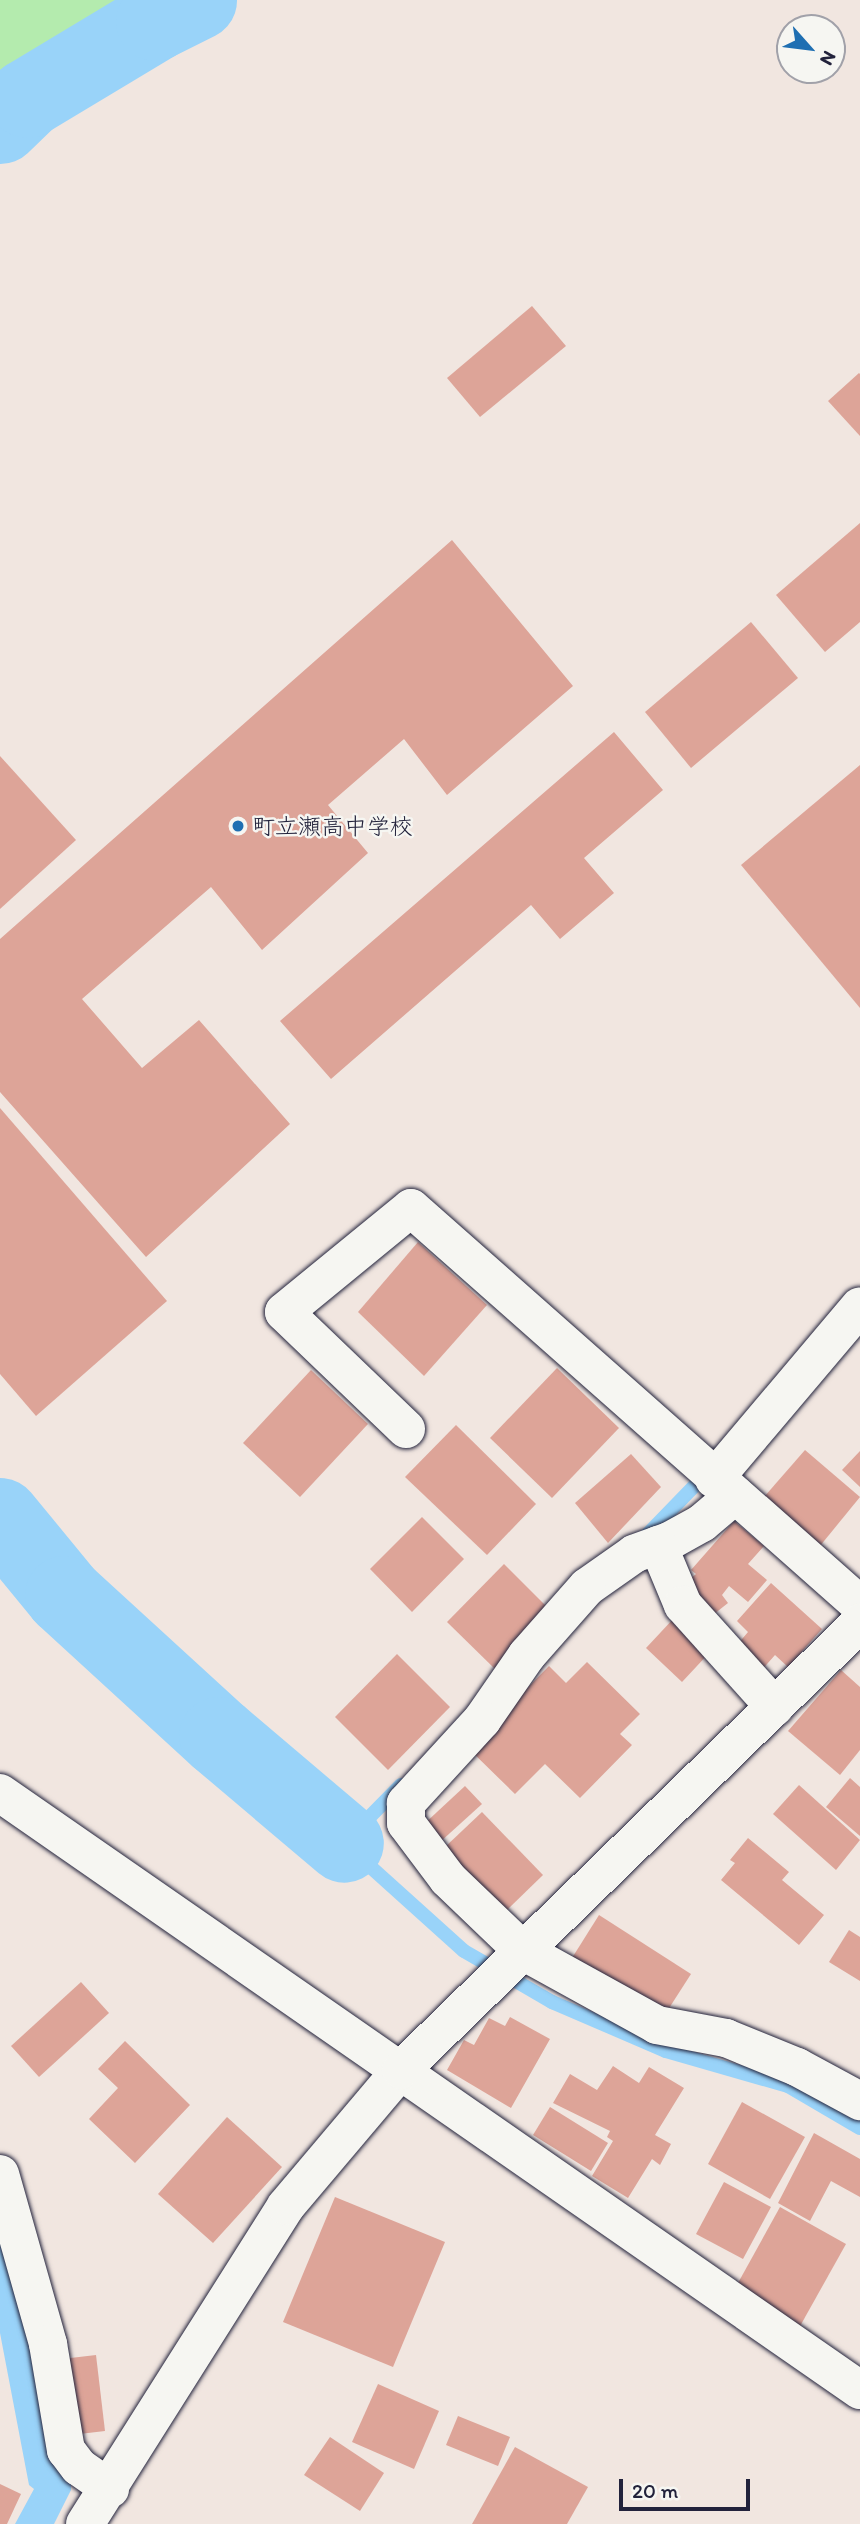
<!DOCTYPE html>
<meta charset="utf-8">
<style>
body{margin:0}
#map{position:relative;width:860px;height:2524px;overflow:hidden;background:#f1e6e0;font-family:Itim,"Klee One",sans-serif}
div>[style]{position:absolute}
.green>*{inset:0;background:#b4ebae}
.water>*{inset:0;background:#99d3f9}
.stream>*{height:14px;margin:-7px;padding:0 7px;transform-origin:7px;border-radius:7px;background:#99d3f9}
.river>*{height:79px;margin:-39.5px;padding:0 39.5px;transform-origin:39.5px;border-radius:39.5px;background:#99d3f9}
.building>*{inset:0;background:#dda498}
.roads{filter:drop-shadow(0 0 2px #22223b) drop-shadow(0 0 2px #22223b)}
.minor>*{height:38px;margin:-19px;padding:0 19px;transform-origin:19px;border-radius:19px;background:#f6f6f2}
.dots>*{width:19px;height:19px;translate:-50% -50%;box-sizing:border-box;border:4px solid #f6f6f2;border-radius:50%}
span{translate:-50% -50%;white-space:nowrap;text-align:center;line-height:1.15;-webkit-text-stroke:5px #f6f6f2;paint-order:stroke}
.poi-label{font-size:23px;color:#22223b}
.left{translate:0 -50%;text-align:left}
.north{position:absolute;left:776px;top:14px;width:70px;height:70px;box-sizing:border-box;background:#f6f6f2;border:2px solid #a1a1a9;border-radius:50%;rotate:118deg;font-size:19px;font-weight:700;line-height:28px;text-align:center;color:#22223b}
.north::after{content:'';display:block;margin:auto;width:24px;height:32px;background:#1f6fb2;clip-path:polygon(50% 0,100% 100%,50% 72%,0 100%)}
.scale{position:absolute;left:619px;top:2479px;width:131px;height:32px;box-sizing:border-box;border:4px solid #22223b;border-top:0;padding-left:9px;font-size:21px;line-height:24px;white-space:nowrap;color:#22223b;-webkit-text-stroke:5px #f6f6f2;paint-order:stroke}
</style>
<div id="map">
<div class="green">
<i style="clip-path:polygon(0 0,136px 0,41px 57px,0 97px)"></i>
</div>
<div class="water">
<i style="clip-path:polygon(0 2218px,71px 2479px,71px 2490px,54px 2524px,15px 2524px,34px 2489px,29px 2485px,0 2333px)"></i>
</div>
<div class="stream">
<i style="left:643px;top:1539px;width:92px;rotate:-45.9deg"></i>
<i style="left:401px;top:1785px;width:81px;rotate:134.5deg"></i>
<i style="left:344px;top:1843px;width:161px;rotate:42deg"></i>
<i style="left:464px;top:1951px;width:102px;rotate:30.1deg"></i>
<i style="left:552px;top:2002px;width:124px;rotate:23.3deg"></i>
<i style="left:666px;top:2051px;width:127px;rotate:16deg"></i>
<i style="left:788px;top:2086px;width:83px;rotate:30.3deg"></i>
</div>
<div class="river">
<i style="left:0;top:124px;width:37px;rotate:-44deg"></i>
<i style="left:27px;top:98px;width:149px;rotate:-31deg"></i>
<i style="left:155px;top:21px;width:47px;rotate:-26.6deg"></i>
<i style="left:0;top:1517px;width:101px;rotate:50.6deg"></i>
<i style="left:64px;top:1595px;width:209px;rotate:42.5deg"></i>
<i style="left:218px;top:1736px;width:165px;rotate:40.3deg"></i>
</div>
<div class="building">
<i style="clip-path:polygon(532px 306px,566px 346px,480px 417px,447px 378px)"></i>
<i style="clip-path:polygon(859px 373px,860px 374px,860px 436px,828px 401px)"></i>
<i style="clip-path:polygon(860px 523px,860px 622px,825px 652px,776px 595px)"></i>
<i style="clip-path:polygon(452px 540px,573px 686px,447px 795px,404px 739px,328px 805px,368px 853px,262px 950px,211px 887px,82px 999px,142px 1068px,199px 1020px,290px 1124px,146px 1257px,0 1092px,0 939px)"></i>
<i style="clip-path:polygon(751px 622px,798px 678px,691px 768px,645px 712px)"></i>
<i style="clip-path:polygon(614px 732px,663px 790px,584px 858px,614px 893px,560px 939px,531px 905px,331px 1079px,280px 1021px)"></i>
<i style="clip-path:polygon(0 756px,76px 840px,0 909px)"></i>
<i style="clip-path:polygon(860px 765px,860px 1008px,741px 865px)"></i>
<i style="clip-path:polygon(0 1108px,167px 1301px,36px 1416px,0 1374px)"></i>
<i style="clip-path:polygon(418px 1242px,487px 1305px,424px 1376px,358px 1312px)"></i>
<i style="clip-path:polygon(557px 1368px,619px 1428px,552px 1498px,490px 1438px)"></i>
<i style="clip-path:polygon(311px 1370px,368px 1424px,300px 1497px,243px 1443px)"></i>
<i style="clip-path:polygon(456px 1425px,536px 1504px,487px 1555px,405px 1477px)"></i>
<i style="clip-path:polygon(805px 1450px,860px 1497px,820px 1546px,764px 1497px)"></i>
<i style="clip-path:polygon(860px 1451px,860px 1487px,842px 1470px)"></i>
<i style="clip-path:polygon(631px 1454px,661px 1487px,608px 1543px,575px 1503px)"></i>
<i style="clip-path:polygon(422px 1517px,464px 1559px,412px 1612px,370px 1569px)"></i>
<i style="clip-path:polygon(734px 1521px,764px 1546px,748px 1564px,767px 1580px,748px 1602px,729px 1586px,722px 1595px,728px 1603px,704px 1622px,678px 1589px,696px 1574px,691px 1570px)"></i>
<i style="clip-path:polygon(504px 1564px,552px 1612px,496px 1670px,447px 1622px)"></i>
<i style="clip-path:polygon(771px 1583px,822px 1629px,788px 1667px,775px 1655px,752px 1681px,726px 1658px,748px 1632px,737px 1621px)"></i>
<i style="clip-path:polygon(675px 1617px,711px 1651px,682px 1682px,646px 1648px)"></i>
<i style="clip-path:polygon(397px 1654px,450px 1707px,388px 1770px,335px 1717px)"></i>
<i style="clip-path:polygon(587px 1662px,640px 1714px,620px 1734px,632px 1745px,580px 1798px,545px 1764px,515px 1794px,468px 1748px,549px 1666px,566px 1683px)"></i>
<i style="clip-path:polygon(841px 1670px,860px 1687px,860px 1750px,840px 1775px,788px 1731px)"></i>
<i style="clip-path:polygon(850px 1778px,860px 1787px,860px 1836px,826px 1807px)"></i>
<i style="clip-path:polygon(799px 1785px,860px 1840px,836px 1870px,773px 1814px)"></i>
<i style="clip-path:polygon(465px 1786px,482px 1804px,439px 1843px,423px 1825px)"></i>
<i style="clip-path:polygon(482px 1812px,543px 1875px,505px 1912px,444px 1848px)"></i>
<i style="clip-path:polygon(748px 1838px,789px 1872px,782px 1880px,824px 1915px,799px 1945px,721px 1880px,735px 1863px,730px 1860px)"></i>
<i style="clip-path:polygon(599px 1915px,691px 1974px,664px 2016px,572px 1958px)"></i>
<i style="clip-path:polygon(849px 1930px,860px 1937px,860px 1981px,829px 1962px)"></i>
<i style="clip-path:polygon(81px 1982px,109px 2013px,39px 2077px,11px 2046px)"></i>
<i style="clip-path:polygon(510px 2017px,550px 2039px,511px 2108px,447px 2070px,464px 2040px,474px 2045px,489px 2018px,505px 2026px)"></i>
<i style="clip-path:polygon(125px 2041px,190px 2105px,135px 2163px,89px 2119px,118px 2088px,98px 2069px)"></i>
<i style="clip-path:polygon(613px 2066px,639px 2083px,649px 2067px,684px 2088px,655px 2135px,671px 2144px,660px 2165px,652px 2159px,628px 2198px,592px 2176px,613px 2141px,607px 2137px,610px 2131px,553px 2103px,570px 2074px,597px 2090px)"></i>
<i style="clip-path:polygon(742px 2102px,805px 2137px,770px 2199px,708px 2164px)"></i>
<i style="clip-path:polygon(550px 2107px,608px 2143px,591px 2171px,533px 2135px)"></i>
<i style="clip-path:polygon(227px 2117px,282px 2167px,213px 2243px,158px 2194px)"></i>
<i style="clip-path:polygon(814px 2133px,860px 2159px,860px 2197px,831px 2181px,810px 2221px,778px 2203px)"></i>
<i style="clip-path:polygon(724px 2182px,771px 2207px,743px 2259px,696px 2234px)"></i>
<i style="clip-path:polygon(335px 2197px,445px 2242px,393px 2367px,283px 2322px)"></i>
<i style="clip-path:polygon(780px 2207px,846px 2244px,799px 2328px,733px 2292px)"></i>
<i style="clip-path:polygon(96px 2355px,105px 2431px,54px 2437px,45px 2361px)"></i>
<i style="clip-path:polygon(378px 2384px,439px 2411px,414px 2469px,352px 2442px)"></i>
<i style="clip-path:polygon(458px 2416px,510px 2437px,498px 2466px,446px 2445px)"></i>
<i style="clip-path:polygon(330px 2437px,384px 2473px,360px 2511px,304px 2475px)"></i>
<i style="clip-path:polygon(515px 2447px,588px 2487px,567px 2524px,472px 2524px)"></i>
<i style="clip-path:polygon(0 2484px,21px 2494px,7px 2524px,0 2524px)"></i>
</div>
<div class="roads">
<div class="minor">
<i style="left:406px;top:1429px;width:169px;rotate:-136.2deg"></i>
<i style="left:284px;top:1312px;width:164px;rotate:-39.3deg"></i>
<i style="left:411px;top:1208px;width:599px;rotate:41.48deg"></i>
<i style="left:714px;top:1479px;width:226px;rotate:-49.8deg"></i>
<i style="left:735px;top:1495px;width:43px;rotate:139.7deg"></i>
<i style="left:702px;top:1523px;width:38px;rotate:151deg"></i>
<i style="left:669px;top:1541px;width:37px;rotate:160deg"></i>
<i style="left:634px;top:1554px;width:57px;rotate:144.9deg"></i>
<i style="left:587px;top:1587px;width:91px;rotate:131.4deg"></i>
<i style="left:527px;top:1655px;width:79px;rotate:124.7deg"></i>
<i style="left:482px;top:1720px;width:113px;rotate:132.5deg"></i>
<i style="left:406px;top:1803px;width:20px;rotate:90deg"></i>
<i style="left:406px;top:1823px;width:70px;rotate:53.1deg"></i>
<i style="left:448px;top:1879px;width:104px;rotate:43.8deg"></i>
<i style="left:523px;top:1951px;width:153px;rotate:28.9deg"></i>
<i style="left:657px;top:2025px;width:70px;rotate:10.7deg"></i>
<i style="left:726px;top:2038px;width:77px;rotate:22.2deg"></i>
<i style="left:797px;top:2067px;width:72px;rotate:28.4deg"></i>
<i style="left:658px;top:1545px;width:65px;rotate:67.4deg"></i>
<i style="left:683px;top:1605px;width:137px;rotate:48deg"></i>
<i style="left:0;top:1793px;width:1047px;rotate:34.77deg"></i>
<i style="left:0;top:2174px;width:177px;rotate:74.2deg"></i>
<i style="left:48px;top:2344px;width:108px;rotate:80.4deg"></i>
<i style="left:66px;top:2450px;width:21px;rotate:53deg"></i>
<i style="left:79px;top:2467px;width:38px;rotate:35deg"></i>
<i style="left:85px;top:2524px;width:376px;rotate:-57.7deg"></i>
<i style="left:286px;top:2206px;width:178px;rotate:-49.8deg"></i>
<i style="left:401px;top:2070px;width:641px;rotate:-44.24deg"></i>
</div>
</div>
<div class="dots">
<i style="left:238px;top:826px;background:#1f6fb2"></i>
</div>
<div class="poi-label">
<span class="left" style="left:252px;top:826px">町立瀬高中学校</span>
</div>
<div class="north">N</div>
<div class="scale">20 m</div>
</div>
